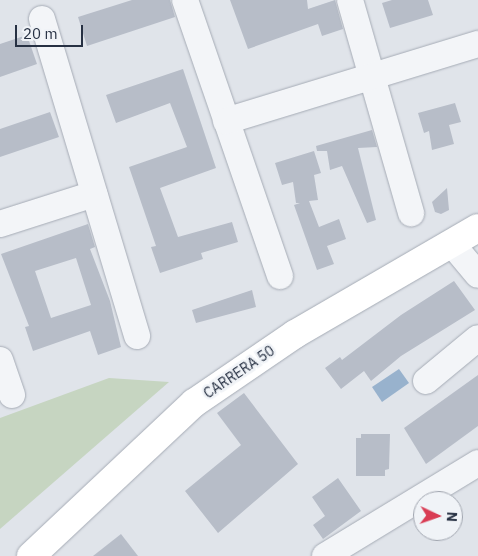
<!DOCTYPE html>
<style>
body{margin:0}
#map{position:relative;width:478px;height:556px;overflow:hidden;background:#e0e4ea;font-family:"IBM Plex Sans",sans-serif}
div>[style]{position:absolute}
.green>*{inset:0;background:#c6d5c1}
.water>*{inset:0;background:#98b2cd}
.building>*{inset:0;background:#b7bdc8}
.roads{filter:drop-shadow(0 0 1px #a5abb5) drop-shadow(0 0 1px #a5abb5)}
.street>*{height:26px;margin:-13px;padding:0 13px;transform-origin:13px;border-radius:13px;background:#f3f5f8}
.secondary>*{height:28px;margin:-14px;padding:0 14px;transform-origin:14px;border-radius:14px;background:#fff}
span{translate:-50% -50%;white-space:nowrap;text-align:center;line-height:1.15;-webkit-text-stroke:5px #f0f3f7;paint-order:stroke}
.street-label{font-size:14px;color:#273143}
.north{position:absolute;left:413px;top:491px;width:50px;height:50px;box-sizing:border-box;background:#f0f3f7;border:1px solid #a0a5af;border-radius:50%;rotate:93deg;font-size:14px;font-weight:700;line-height:20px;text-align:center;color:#273143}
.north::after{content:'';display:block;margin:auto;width:18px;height:22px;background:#d93c54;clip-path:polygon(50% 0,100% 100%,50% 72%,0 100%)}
.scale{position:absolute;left:15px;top:25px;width:68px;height:22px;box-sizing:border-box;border:2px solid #273143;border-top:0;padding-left:6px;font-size:15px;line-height:18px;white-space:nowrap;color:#273143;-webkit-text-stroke:4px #f0f3f7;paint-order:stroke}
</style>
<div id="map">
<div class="green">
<i style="clip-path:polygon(109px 378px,169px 382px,0 529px,0 418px)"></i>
</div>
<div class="water">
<i style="clip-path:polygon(399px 369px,409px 383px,382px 402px,372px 387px)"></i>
</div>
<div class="building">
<i style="clip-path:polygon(132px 0,170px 0,175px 17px,87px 46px,78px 17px)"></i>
<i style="clip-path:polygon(230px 0,307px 0,308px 9px,335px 0,343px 29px,322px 36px,318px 24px,248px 49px)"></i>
<i style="clip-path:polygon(392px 0,428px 0,433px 15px,390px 28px,382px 3px)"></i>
<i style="clip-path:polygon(27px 35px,37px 64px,0 77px,0 44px)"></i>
<i style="clip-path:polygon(183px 69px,216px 168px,160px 188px,178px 237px,232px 222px,238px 242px,201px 253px,203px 259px,160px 273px,151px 247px,156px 246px,129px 167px,187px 147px,170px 103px,116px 123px,106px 95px)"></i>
<i style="clip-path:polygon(455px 103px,461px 122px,449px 125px,454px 144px,432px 150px,429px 131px,424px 133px,418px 113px)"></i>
<i style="clip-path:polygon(50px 112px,59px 137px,0 157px,0 129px)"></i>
<i style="clip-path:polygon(372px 130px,377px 147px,358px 148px,376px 220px,367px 223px,342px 166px,330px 170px,327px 151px,317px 151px,316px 146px)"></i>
<i style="clip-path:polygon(314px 151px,321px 173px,314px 175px,318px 200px,309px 201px,319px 227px,339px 219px,346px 239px,327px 246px,334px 264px,317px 270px,294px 205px,300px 203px,296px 203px,293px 182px,282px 185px,275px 163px)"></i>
<i style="clip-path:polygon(447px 188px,449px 210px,441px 214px,435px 212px,432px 202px)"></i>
<i style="clip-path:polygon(evenodd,88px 224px,95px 247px,90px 249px,110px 301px,121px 347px,98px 355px,90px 331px,33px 351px,25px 327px,29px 326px,1px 254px,88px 224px,76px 258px,91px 305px,51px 318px,35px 271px,76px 258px)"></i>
<i style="clip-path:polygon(454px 281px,475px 310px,401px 356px,371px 381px,364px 371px,341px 389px,325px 368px,340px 357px,342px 360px,401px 315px)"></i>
<i style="clip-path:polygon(252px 290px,256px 307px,196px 323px,192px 310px)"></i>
<i style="clip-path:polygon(478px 375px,478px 426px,426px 464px,404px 428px)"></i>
<i style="clip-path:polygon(244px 393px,298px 464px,218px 533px,185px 491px,241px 445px,217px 413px)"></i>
<i style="clip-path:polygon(361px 434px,390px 434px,389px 469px,385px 470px,385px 476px,356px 476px,356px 438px,361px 438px)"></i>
<i style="clip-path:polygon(338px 478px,361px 511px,323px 539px,313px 525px,325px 516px,312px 497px)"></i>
<i style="clip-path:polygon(121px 534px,138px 556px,93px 556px)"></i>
</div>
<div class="roads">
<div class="street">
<i style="left:185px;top:0;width:292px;rotate:71deg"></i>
<i style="left:350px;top:0;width:222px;rotate:74deg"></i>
<i style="left:42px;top:19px;width:331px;rotate:73.3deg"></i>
<i style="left:226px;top:121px;width:264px;rotate:-17deg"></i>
<i style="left:0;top:224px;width:99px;rotate:-17.7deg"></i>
<i style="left:452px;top:244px;width:40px;rotate:50deg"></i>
<i style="left:0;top:360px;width:37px;rotate:71deg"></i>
<i style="left:426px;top:381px;width:67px;rotate:-39.6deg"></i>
<i style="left:325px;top:556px;width:179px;rotate:-31.3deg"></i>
</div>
<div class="secondary">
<i style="left:31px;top:556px;width:224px;rotate:-43.2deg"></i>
<i style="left:194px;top:403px;width:122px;rotate:-34.3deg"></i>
<i style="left:295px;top:334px;width:211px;rotate:-30.1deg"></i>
</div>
</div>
<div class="street-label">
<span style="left:239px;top:372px;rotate:-34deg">CARRERA 50</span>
</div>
<div class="north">N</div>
<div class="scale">20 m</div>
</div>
